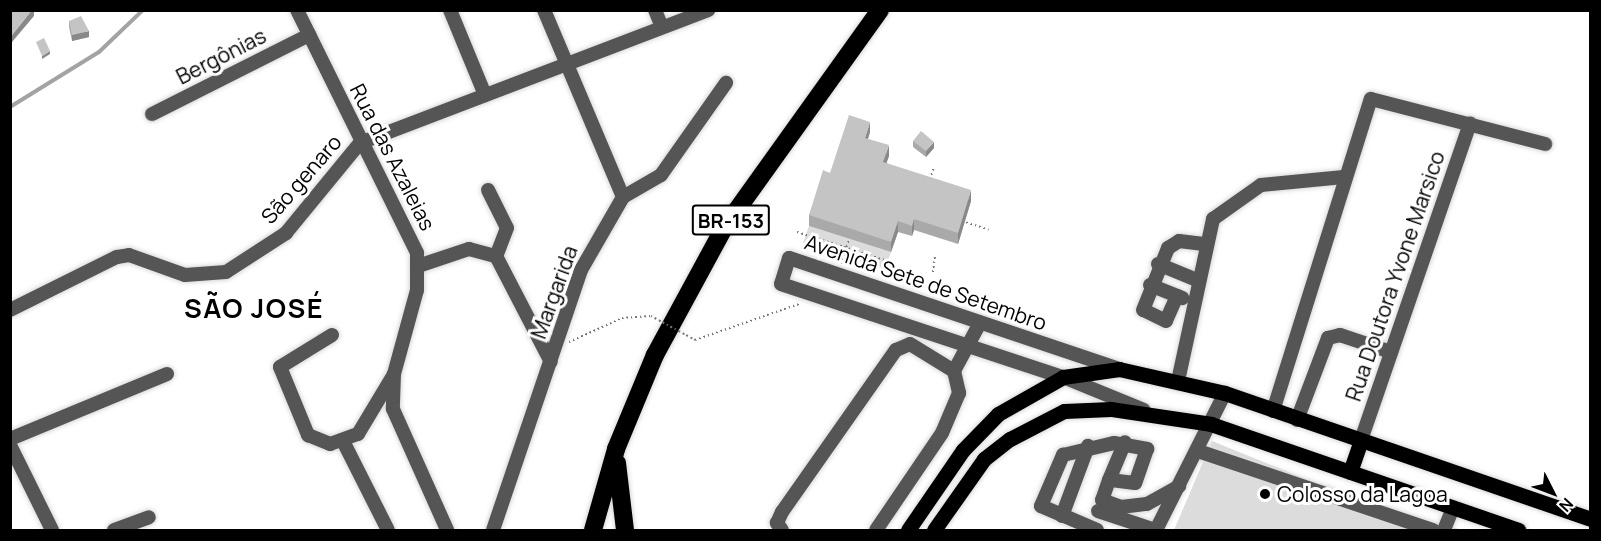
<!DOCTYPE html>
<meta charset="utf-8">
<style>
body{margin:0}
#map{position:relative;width:1601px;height:541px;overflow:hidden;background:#fff;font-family:Manrope,sans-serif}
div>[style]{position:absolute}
.green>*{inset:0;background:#dcdcdc}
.stream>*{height:4px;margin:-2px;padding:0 2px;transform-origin:2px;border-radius:2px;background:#a3a3a3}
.path>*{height:2px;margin-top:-1px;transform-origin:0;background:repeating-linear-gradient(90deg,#777 0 1.5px,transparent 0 4.5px)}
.roads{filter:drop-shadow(0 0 2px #dbdbdb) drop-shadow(0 0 2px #dbdbdb)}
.minor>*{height:14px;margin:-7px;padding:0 7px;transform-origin:7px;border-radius:7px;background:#555}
.major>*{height:15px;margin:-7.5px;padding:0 7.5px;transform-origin:7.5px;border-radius:7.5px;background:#000}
.highway>*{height:18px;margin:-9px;padding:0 9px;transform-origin:9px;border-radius:9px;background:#000}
.path-bridge>*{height:2px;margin-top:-1px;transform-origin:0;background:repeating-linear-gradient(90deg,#777 0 1.5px,transparent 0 4.5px)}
.wall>*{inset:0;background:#a9a9a9}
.shaded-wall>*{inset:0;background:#898989}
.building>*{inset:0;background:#c4c4c4}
.dots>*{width:16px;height:16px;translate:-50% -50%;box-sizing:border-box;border:3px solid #fff;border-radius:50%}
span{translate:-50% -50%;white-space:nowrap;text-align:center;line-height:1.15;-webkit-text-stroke:6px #fff;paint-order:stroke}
.shield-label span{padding:2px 4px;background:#fff;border:2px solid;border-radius:4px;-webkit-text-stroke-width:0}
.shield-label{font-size:20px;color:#000;font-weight:700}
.street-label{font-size:21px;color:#000}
.poi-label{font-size:21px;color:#000}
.left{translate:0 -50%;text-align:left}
.district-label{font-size:27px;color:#000;font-weight:700;letter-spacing:1.5px}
.frame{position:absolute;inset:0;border:12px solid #000;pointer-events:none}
.north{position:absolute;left:1523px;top:463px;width:60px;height:60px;-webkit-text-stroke:4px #fff;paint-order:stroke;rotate:132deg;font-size:16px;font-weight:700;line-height:24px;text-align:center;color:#000}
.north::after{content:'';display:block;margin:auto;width:21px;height:27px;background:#000;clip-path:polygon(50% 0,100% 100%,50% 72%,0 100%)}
</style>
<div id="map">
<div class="green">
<i style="clip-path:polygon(809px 226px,891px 252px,885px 270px,803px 243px)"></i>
<i style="clip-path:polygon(1212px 441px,1372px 506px,1463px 530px,1174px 530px)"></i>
</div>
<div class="stream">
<i style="left:10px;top:107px;width:105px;rotate:-31.7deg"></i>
<i style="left:99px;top:52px;width:61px;rotate:-43.7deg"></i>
</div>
<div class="path">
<i style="left:930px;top:179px;width:13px;rotate:-72deg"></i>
<i style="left:962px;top:221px;width:28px;rotate:18deg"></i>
<i style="left:797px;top:232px;width:99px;rotate:17.7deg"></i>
<i style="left:841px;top:264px;width:26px;rotate:-72deg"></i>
<i style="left:933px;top:272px;width:16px;rotate:-83deg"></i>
<i style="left:695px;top:340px;width:110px;rotate:-19.1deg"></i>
<i style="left:569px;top:342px;width:58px;rotate:-24.4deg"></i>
<i style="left:622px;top:318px;width:29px;rotate:-4deg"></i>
</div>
<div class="roads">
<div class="minor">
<i style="left:297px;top:10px;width:271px;rotate:63.7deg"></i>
<i style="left:417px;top:253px;width:37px;rotate:90deg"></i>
<i style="left:417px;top:290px;width:87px;rotate:105.3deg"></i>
<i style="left:394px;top:374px;width:35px;rotate:92deg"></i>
<i style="left:393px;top:409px;width:133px;rotate:65.9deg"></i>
<i style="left:450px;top:10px;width:92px;rotate:67.6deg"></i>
<i style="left:655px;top:10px;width:18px;rotate:68deg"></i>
<i style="left:152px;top:114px;width:176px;rotate:-26.7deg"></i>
<i style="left:488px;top:190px;width:42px;rotate:63.4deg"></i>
<i style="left:507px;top:228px;width:30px;rotate:111deg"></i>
<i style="left:623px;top:197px;width:44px;rotate:-30.1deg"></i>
<i style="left:661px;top:175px;width:113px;rotate:-54.8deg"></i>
<i style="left:1158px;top:264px;width:42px;rotate:22.3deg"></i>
<i style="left:418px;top:266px;width:54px;rotate:-18.4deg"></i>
<i style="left:469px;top:249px;width:28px;rotate:15deg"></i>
<i style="left:496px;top:256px;width:119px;rotate:62.6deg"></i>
<i style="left:1150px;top:285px;width:35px;rotate:22deg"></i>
<i style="left:1177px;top:296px;width:27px;rotate:114deg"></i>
<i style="left:1166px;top:321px;width:25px;rotate:-154deg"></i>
<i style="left:1143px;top:310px;width:67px;rotate:-68deg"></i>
<i style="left:1168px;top:248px;width:13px;rotate:-32deg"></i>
<i style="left:1179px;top:241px;width:25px;rotate:7deg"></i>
<i style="left:10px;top:310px;width:119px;rotate:-26.4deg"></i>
<i style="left:117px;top:257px;width:12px;rotate:-9deg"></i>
<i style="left:129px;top:255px;width:59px;rotate:19.7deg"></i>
<i style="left:185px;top:275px;width:41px;rotate:-4.2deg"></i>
<i style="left:226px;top:272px;width:72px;rotate:-33deg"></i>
<i style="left:286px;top:233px;width:117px;rotate:-50.6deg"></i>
<i style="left:360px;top:143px;width:373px;rotate:-20.9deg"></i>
<i style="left:332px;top:335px;width:61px;rotate:148.4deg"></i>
<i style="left:280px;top:367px;width:74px;rotate:67.6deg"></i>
<i style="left:308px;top:435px;width:24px;rotate:22deg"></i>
<i style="left:330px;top:444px;width:30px;rotate:-20deg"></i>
<i style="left:358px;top:434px;width:70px;rotate:-59deg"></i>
<i style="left:1119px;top:369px;width:348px;rotate:-161.4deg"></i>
<i style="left:789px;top:258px;width:27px;rotate:107deg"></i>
<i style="left:781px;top:284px;width:297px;rotate:18.3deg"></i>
<i style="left:1063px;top:377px;width:87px;rotate:22.2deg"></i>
<i style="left:954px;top:371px;width:55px;rotate:-61.6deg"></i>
<i style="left:1178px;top:381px;width:166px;rotate:-77.8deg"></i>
<i style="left:1213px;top:219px;width:59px;rotate:-35.3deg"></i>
<i style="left:1261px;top:185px;width:83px;rotate:-5.5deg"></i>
<i style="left:1273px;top:411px;width:327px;rotate:-72.6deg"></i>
<i style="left:1371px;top:99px;width:180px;rotate:14.5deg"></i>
<i style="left:1297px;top:420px;width:88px;rotate:-69.3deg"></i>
<i style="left:1328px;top:338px;width:12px;rotate:-14deg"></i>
<i style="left:1340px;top:335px;width:54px;rotate:18.4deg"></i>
<i style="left:10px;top:439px;width:170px;rotate:-22.5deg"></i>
<i style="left:344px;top:443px;width:97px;rotate:63.2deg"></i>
<i style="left:1360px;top:443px;width:338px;rotate:-71deg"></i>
<i style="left:10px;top:445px;width:95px;rotate:63.7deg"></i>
<i style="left:1198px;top:451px;width:248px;rotate:18.6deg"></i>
<i style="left:1109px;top:480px;width:41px;rotate:-67.2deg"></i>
<i style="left:1098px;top:511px;width:60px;rotate:18.4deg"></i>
<i style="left:1062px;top:516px;width:75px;rotate:-69.6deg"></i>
<i style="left:114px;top:530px;width:37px;rotate:-20deg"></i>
<i style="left:493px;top:530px;width:274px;rotate:-71.3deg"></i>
<i style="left:581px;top:270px;width:84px;rotate:-60.1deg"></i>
<i style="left:623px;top:197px;width:203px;rotate:-112.9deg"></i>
<i style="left:782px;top:530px;width:9px;rotate:-126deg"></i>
<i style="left:777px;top:523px;width:12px;rotate:-66deg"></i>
<i style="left:782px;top:512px;width:198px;rotate:-54.9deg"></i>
<i style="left:896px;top:350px;width:15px;rotate:-23deg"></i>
<i style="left:910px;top:344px;width:52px;rotate:31.5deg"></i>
<i style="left:954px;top:371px;width:23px;rotate:77deg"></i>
<i style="left:959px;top:393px;width:43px;rotate:113deg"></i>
<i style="left:942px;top:433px;width:117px;rotate:124.2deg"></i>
<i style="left:1097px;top:530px;width:61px;rotate:-156.8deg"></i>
<i style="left:1041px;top:506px;width:56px;rotate:-66.7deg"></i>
<i style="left:1063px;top:455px;width:52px;rotate:-13.2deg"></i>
<i style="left:1114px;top:443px;width:34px;rotate:10deg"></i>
<i style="left:1147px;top:449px;width:36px;rotate:109deg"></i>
<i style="left:1135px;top:483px;width:26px;rotate:-173deg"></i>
<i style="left:1109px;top:480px;width:21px;rotate:109deg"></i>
<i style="left:1102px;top:500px;width:20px;rotate:20deg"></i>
<i style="left:1121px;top:507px;width:26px;rotate:-7deg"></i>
<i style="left:1147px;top:504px;width:37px;rotate:-29deg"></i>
<i style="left:1156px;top:530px;width:153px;rotate:-63.3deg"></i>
<i style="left:1444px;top:530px;width:24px;rotate:-68deg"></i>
</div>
<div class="major">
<i style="left:1350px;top:472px;width:31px;rotate:-71deg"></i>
<i style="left:908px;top:530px;width:97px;rotate:-55.5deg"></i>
<i style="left:963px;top:450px;width:50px;rotate:-45.8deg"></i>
<i style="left:998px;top:414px;width:75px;rotate:-29.6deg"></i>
<i style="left:1063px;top:377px;width:57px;rotate:-8.1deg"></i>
<i style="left:1119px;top:369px;width:109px;rotate:12.8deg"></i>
<i style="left:1225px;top:393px;width:386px;rotate:19deg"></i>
<i style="left:934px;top:530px;width:87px;rotate:-54.8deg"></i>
<i style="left:984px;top:459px;width:33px;rotate:-38deg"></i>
<i style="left:1010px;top:439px;width:61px;rotate:-27.4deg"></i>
<i style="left:1064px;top:411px;width:47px;rotate:-2.4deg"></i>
<i style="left:1111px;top:409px;width:101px;rotate:8.5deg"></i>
<i style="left:1211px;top:424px;width:325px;rotate:19deg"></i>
</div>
<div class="highway">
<i style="left:617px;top:463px;width:67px;rotate:83.2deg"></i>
<i style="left:593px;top:530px;width:84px;rotate:-74.1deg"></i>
<i style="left:616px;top:449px;width:102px;rotate:-67.5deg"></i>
<i style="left:655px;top:355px;width:145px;rotate:-61.5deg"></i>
<i style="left:724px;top:228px;width:268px;rotate:-54.4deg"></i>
</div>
</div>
<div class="path-bridge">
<i style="left:651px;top:316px;width:50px;rotate:28.6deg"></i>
</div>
<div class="wall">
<i style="clip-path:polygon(69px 21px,89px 37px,72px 41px,69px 27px)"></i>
<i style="clip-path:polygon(870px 132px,868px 139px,889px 156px,886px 163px,971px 201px,958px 244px,914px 230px,912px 236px,898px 232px,891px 252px,809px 226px,809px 215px,830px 173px)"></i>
<i style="clip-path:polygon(913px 141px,934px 148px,926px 157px,913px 147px)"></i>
</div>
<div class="shaded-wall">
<i style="clip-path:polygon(32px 10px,34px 10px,34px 16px,12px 42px,12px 35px)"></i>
<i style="clip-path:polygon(89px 31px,89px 37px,72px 41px,72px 35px)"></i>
<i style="clip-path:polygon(50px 51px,50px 54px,42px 59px,42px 56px)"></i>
<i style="clip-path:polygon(870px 122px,870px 132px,865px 148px,865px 138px)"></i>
<i style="clip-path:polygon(934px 142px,934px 148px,926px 157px,926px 151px)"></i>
<i style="clip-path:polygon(889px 145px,889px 156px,883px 173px,883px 162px)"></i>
<i style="clip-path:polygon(971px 190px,971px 201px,958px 244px,958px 233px)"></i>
<i style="clip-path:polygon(914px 219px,914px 230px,912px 236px,912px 226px)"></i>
<i style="clip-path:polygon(898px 221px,898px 232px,891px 252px,891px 242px)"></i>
</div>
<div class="building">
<i style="clip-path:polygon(10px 10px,32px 10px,12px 35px,10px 34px)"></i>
<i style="clip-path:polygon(81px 16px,89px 31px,72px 35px,69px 21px)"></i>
<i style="clip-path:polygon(44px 38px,50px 51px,42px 56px,36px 42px)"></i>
<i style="clip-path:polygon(849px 115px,870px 122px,865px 138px,889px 145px,883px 162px,971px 190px,958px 233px,914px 219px,912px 226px,898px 221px,891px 242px,809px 215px,823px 170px,830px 173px)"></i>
<i style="clip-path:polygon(921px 131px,934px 142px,926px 151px,913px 141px)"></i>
</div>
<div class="dots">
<i style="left:1265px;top:494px;background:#000"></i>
</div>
<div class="shield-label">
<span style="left:731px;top:220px">BR-153</span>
</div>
<div class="street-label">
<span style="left:221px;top:56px;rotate:-27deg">Bergônias</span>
<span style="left:393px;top:157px;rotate:63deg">Rua das Azaleias</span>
<span style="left:301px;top:179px;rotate:-49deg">São genaro</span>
<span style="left:1395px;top:276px;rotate:-71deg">Rua Doutora Yvone Marsico</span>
<span style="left:926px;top:282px;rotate:19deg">Avenida Sete de Setembro</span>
<span style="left:554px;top:292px;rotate:-70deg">Margarida</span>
</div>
<div class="poi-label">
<span class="left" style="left:1277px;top:494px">Colosso da Lagoa</span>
</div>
<div class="district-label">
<span style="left:254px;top:308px">SÃO JOSÉ</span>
</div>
<div class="frame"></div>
<div class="north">N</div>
</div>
